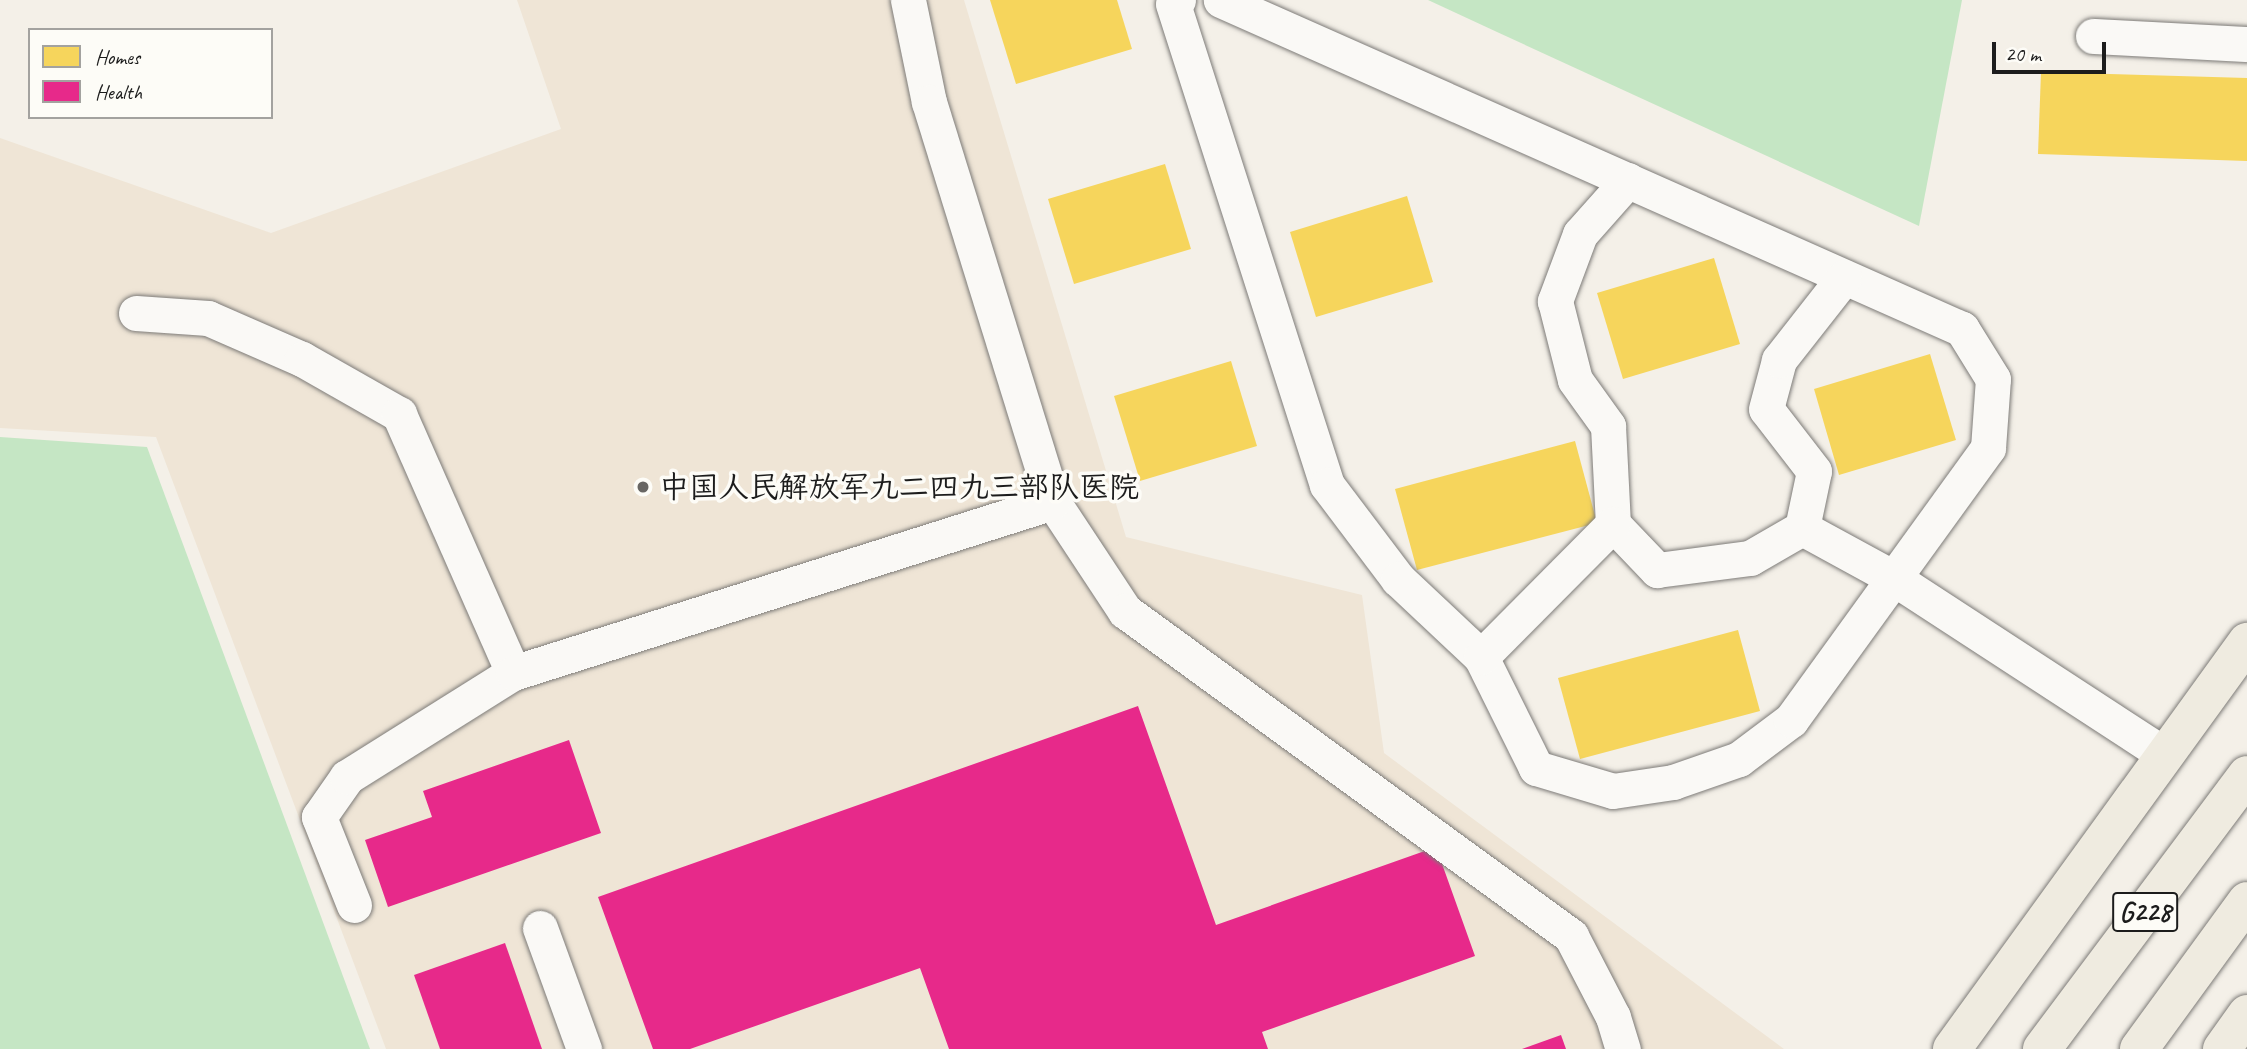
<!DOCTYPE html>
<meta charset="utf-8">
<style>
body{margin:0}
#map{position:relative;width:2247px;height:1049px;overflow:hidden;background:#f4f0e8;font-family:Caveat,"LXGW WenKai TC",sans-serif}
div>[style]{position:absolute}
.built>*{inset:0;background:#efe5d6}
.green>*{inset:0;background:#c5e6c4}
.homes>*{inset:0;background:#f6d55c}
.health>*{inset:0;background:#e7298a}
.roads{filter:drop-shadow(0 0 2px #7d7b78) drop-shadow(0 0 2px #7d7b78)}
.street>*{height:35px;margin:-17.5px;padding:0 17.5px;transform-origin:17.5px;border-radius:17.5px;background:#faf9f6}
.highway>*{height:38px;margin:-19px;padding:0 19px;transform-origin:19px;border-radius:19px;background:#efebe0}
.dots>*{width:19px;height:19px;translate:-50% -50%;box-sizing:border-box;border:4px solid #fdfcf7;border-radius:50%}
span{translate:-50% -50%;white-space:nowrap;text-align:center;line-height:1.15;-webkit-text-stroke:7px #fdfcf7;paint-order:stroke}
.shield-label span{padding:2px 5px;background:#fdfcf7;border:2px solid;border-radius:5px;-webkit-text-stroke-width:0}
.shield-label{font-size:28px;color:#1c1c1c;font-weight:700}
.poi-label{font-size:30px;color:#1c1c1c}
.left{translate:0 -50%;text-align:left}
.legend{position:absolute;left:28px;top:28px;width:245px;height:91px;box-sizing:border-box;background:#fdfcf7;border:2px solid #a3a29f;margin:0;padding:9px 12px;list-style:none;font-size:21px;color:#1c1c1c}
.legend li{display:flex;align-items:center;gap:14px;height:35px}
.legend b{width:35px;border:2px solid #a3a29f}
.scale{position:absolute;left:1992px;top:42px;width:114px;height:32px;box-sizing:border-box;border:4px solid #1c1c1c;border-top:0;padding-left:9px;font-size:21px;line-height:24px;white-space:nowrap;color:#1c1c1c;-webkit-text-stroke:5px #fdfcf7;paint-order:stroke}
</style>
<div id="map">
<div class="built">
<i style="clip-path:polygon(517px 0,964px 0,1126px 537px,1362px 595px,1384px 753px,1784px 1049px,386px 1049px,156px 437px,0 428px,0 138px,271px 233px,561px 129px)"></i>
</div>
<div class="green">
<i style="clip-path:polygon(1428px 0,1962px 0,1919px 226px,1497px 32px)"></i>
<i style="clip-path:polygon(0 437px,147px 447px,370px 1049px,0 1049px)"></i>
</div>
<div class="homes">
<i style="clip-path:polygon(990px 0,1117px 0,1132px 49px,1016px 84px)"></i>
<i style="clip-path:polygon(2041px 72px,2247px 78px,2247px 161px,2038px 154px)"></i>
<i style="clip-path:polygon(1165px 164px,1191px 249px,1074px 284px,1048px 199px)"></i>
<i style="clip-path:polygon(1407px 196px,1433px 282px,1316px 317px,1290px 232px)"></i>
<i style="clip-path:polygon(1714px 258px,1740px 344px,1623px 379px,1597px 293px)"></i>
<i style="clip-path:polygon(1930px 354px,1956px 440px,1839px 475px,1814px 389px)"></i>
<i style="clip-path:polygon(1231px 361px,1257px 446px,1140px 481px,1114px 396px)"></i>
<i style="clip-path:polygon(1575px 441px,1597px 523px,1417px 570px,1395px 489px)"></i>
<i style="clip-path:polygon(1738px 630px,1760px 711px,1580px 759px,1558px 678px)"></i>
</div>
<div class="health">
<i style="clip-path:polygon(1138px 706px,1216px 925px,1436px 847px,1475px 956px,1262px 1032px,1268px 1049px,949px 1049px,920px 968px,690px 1049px,653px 1049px,598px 897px)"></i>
<i style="clip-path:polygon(569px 740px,601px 833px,388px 907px,365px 840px,432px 817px,423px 791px)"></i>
<i style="clip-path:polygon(505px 943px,542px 1049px,440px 1049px,414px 975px)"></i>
<i style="clip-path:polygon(1561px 1035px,1566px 1049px,1522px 1049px)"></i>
</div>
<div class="roads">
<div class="street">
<i style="left:908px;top:0;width:104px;rotate:78.4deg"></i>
<i style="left:929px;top:102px;width:419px;rotate:72.8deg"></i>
<i style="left:1053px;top:502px;width:131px;rotate:56.6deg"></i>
<i style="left:1125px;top:611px;width:552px;rotate:36.08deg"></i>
<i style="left:1571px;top:936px;width:91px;rotate:62.6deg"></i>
<i style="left:1613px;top:1017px;width:34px;rotate:73deg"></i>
<i style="left:1178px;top:0;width:6px;rotate:141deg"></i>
<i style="left:1173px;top:4px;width:505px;rotate:72.25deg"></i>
<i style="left:1327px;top:485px;width:118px;rotate:52.9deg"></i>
<i style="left:1398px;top:579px;width:114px;rotate:43.2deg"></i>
<i style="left:1481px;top:657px;width:124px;rotate:63.6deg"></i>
<i style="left:1536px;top:768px;width:80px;rotate:16.6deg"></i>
<i style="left:1613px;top:791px;width:61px;rotate:-8.5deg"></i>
<i style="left:1673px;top:782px;width:70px;rotate:-19.2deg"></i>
<i style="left:1739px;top:759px;width:65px;rotate:-36.9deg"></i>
<i style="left:1791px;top:720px;width:336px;rotate:-54.1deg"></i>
<i style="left:1988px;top:448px;width:69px;rotate:-85.9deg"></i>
<i style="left:1993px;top:379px;width:59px;rotate:-121.8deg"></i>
<i style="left:1962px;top:329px;width:811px;rotate:-156.06deg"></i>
<i style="left:2093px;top:36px;width:154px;rotate:3deg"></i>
<i style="left:1628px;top:180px;width:72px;rotate:131.6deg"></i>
<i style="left:1580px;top:234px;width:72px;rotate:110.5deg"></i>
<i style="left:1555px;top:301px;width:81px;rotate:75.8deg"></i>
<i style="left:1575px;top:380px;width:57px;rotate:54.3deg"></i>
<i style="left:1608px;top:426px;width:98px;rotate:87.1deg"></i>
<i style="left:1613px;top:524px;width:64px;rotate:46.3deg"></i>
<i style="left:1657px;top:570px;width:94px;rotate:-7.4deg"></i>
<i style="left:1750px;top:558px;width:60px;rotate:-30deg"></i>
<i style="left:1802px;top:528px;width:58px;rotate:-78.1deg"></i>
<i style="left:1814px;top:471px;width:78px;rotate:-127.7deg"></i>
<i style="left:1766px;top:409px;width:51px;rotate:-75.1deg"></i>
<i style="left:1779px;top:360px;width:105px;rotate:-51.9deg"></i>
<i style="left:136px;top:313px;width:72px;rotate:4deg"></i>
<i style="left:208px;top:318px;width:103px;rotate:23.6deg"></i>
<i style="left:302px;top:359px;width:112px;rotate:29.6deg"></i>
<i style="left:399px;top:414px;width:283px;rotate:66.2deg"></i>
<i style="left:1802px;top:528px;width:102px;rotate:28.6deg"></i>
<i style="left:1892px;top:577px;width:326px;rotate:33.1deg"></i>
<i style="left:1481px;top:657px;width:187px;rotate:-45.2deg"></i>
<i style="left:354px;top:905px;width:95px;rotate:-111.7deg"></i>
<i style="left:319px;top:817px;width:49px;rotate:-55deg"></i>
<i style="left:347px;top:777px;width:196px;rotate:-32.1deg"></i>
<i style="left:513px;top:673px;width:566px;rotate:-17.57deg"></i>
<i style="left:540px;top:928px;width:129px;rotate:70deg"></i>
</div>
<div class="highway">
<i style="left:1952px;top:1049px;width:503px;rotate:-54.06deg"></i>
<i style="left:2042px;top:1049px;width:342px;rotate:-53.2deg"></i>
<i style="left:2139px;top:1049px;width:183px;rotate:-53.9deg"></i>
<i style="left:2222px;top:1049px;width:43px;rotate:-54.5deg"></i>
</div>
</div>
<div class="dots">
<i style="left:643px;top:487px;background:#686663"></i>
</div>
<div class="shield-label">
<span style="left:2145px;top:912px">G228</span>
</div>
<div class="poi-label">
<span class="left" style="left:659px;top:487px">中国人民解放军九二四九三部队医院</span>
</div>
<ul class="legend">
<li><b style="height:19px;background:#f6d55c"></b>Homes</li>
<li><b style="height:19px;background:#e7298a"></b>Health</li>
</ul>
<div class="scale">20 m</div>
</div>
